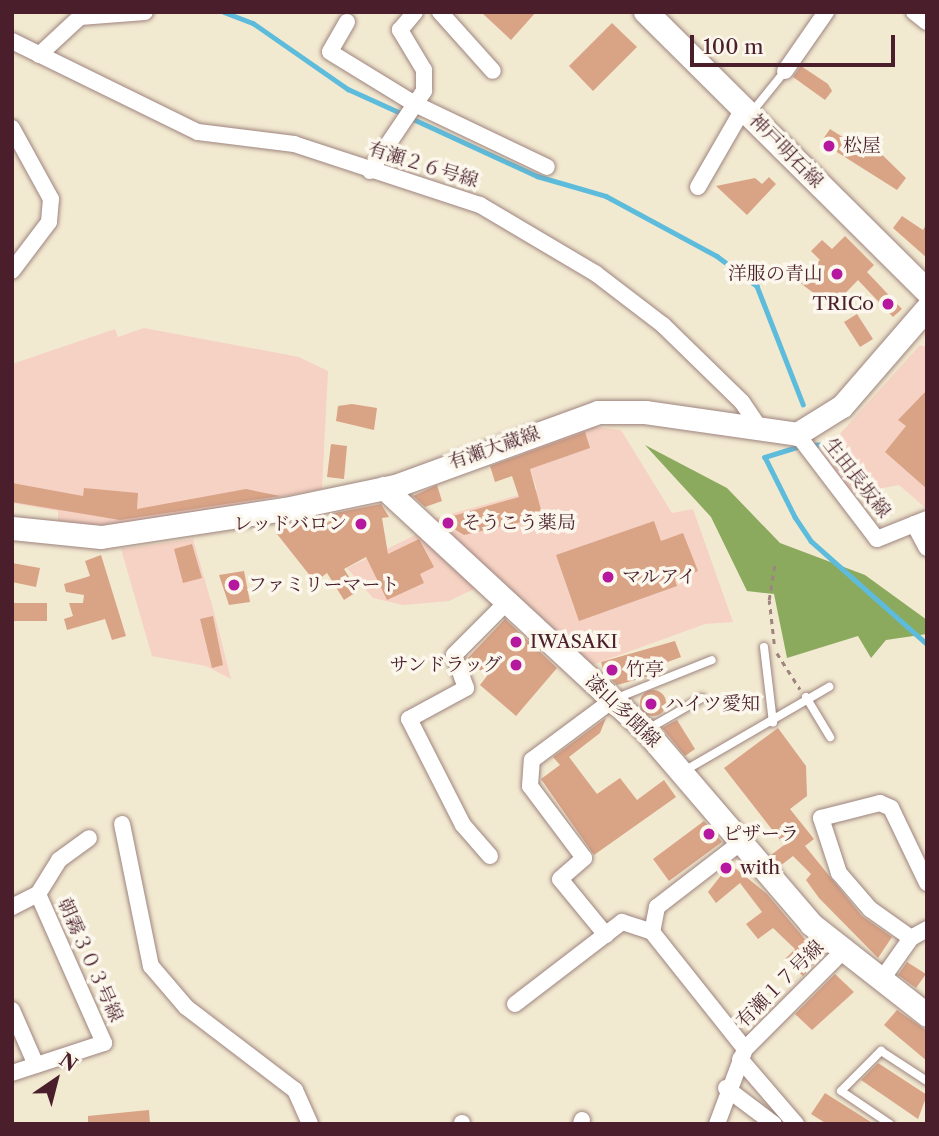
<!DOCTYPE html>
<meta charset="utf-8">
<style>
body{margin:0}
#map{position:relative;width:939px;height:1136px;overflow:hidden;background:#f2e9d1;font-family:"Libre Caslon Text","Noto Serif JP",serif}
div>[style]{position:absolute}
.built>*{inset:0;background:#f6d2c4}
.forest>*{inset:0;background:#8caa5e}
.stream>*{height:4.5px;margin:-2.25px;padding:0 2.25px;transform-origin:2.25px;border-radius:2.25px;background:#5dbbdb}
.building>*{inset:0;background:#d9a386}
.round{border-radius:50%}
.path>*{height:2.5px;margin-top:-1.25px;transform-origin:0;background:repeating-linear-gradient(90deg,#9e847e 0 5px,transparent 0 10px)}
.roads{filter:drop-shadow(0 0 2px #9e847e) drop-shadow(0 0 2px #9e847e)}
.lane>*{height:8px;margin:-4px;padding:0 4px;transform-origin:4px;border-radius:4px;background:#fff}
.street>*{height:16px;margin:-8px;padding:0 8px;transform-origin:8px;border-radius:8px;background:#fff}
.secondary>*{height:23px;margin:-11.5px;padding:0 11.5px;transform-origin:11.5px;border-radius:11.5px;background:#fff}
.primary>*{height:24px;margin:-12px;padding:0 12px;transform-origin:12px;border-radius:12px;background:#fff}
.dots>*{width:19px;height:19px;translate:-50% -50%;box-sizing:border-box;border:4px solid #fbf7ec;border-radius:50%}
span{translate:-50% -50%;white-space:nowrap;text-align:center;line-height:1.15;-webkit-text-stroke:7px #fbf7ec;paint-order:stroke}
.poi-label{font-size:19px;color:#4a1f2b}
.left{translate:0 -50%;text-align:left}
.right{translate:-100% -50%;text-align:right}
.street-label{font-size:19px;color:#4a1f2b}
.frame{position:absolute;inset:0;border:14px solid #4a1f2b;pointer-events:none}
.north{position:absolute;left:21px;top:1045px;width:70px;height:70px;-webkit-text-stroke:5px #fbf7ec;paint-order:stroke;rotate:35deg;font-size:19px;font-weight:700;line-height:28px;text-align:center;color:#4a1f2b}
.north::after{content:'';display:block;margin:auto;width:24px;height:32px;background:#4a1f2b;clip-path:polygon(50% 0,100% 100%,50% 72%,0 100%)}
.scale{position:absolute;left:690px;top:35px;width:205px;height:32px;box-sizing:border-box;border:4px solid #4a1f2b;border-top:0;padding-left:9px;font-size:21px;line-height:24px;white-space:nowrap;color:#4a1f2b;-webkit-text-stroke:5px #fbf7ec;paint-order:stroke}
</style>
<div id="map">
<div class="built">
<i style="clip-path:polygon(144px 328px,299px 357px,328px 371px,322px 489px,98px 531px,58px 527px,58px 511px,12px 503px,12px 364px,115px 329px,118px 337px)"></i>
<i style="clip-path:polygon(920px 345px,927px 347px,927px 509px,899px 485px,851px 494px,825px 457px,844px 447px,838px 436px)"></i>
<i style="clip-path:polygon(587px 426px,621px 430px,672px 513px,693px 509px,733px 622px,705px 624px,592px 665px,429px 520px,537px 490px,522px 444px)"></i>
<i style="clip-path:polygon(420px 533px,480px 586px,449px 601px,403px 605px,373px 598px,347px 568px)"></i>
<i style="clip-path:polygon(193px 539px,214px 612px,231px 679px,206px 666px,152px 656px,121px 549px)"></i>
</div>
<div class="forest">
<i style="clip-path:polygon(645px 445px,727px 488px,780px 543px,865px 575px,927px 620px,927px 634px,886px 640px,871px 658px,858px 636px,787px 658px,774px 594px,747px 591px,711px 517px)"></i>
</div>
<div class="stream">
<i style="left:224px;top:12px;width:31px;rotate:21deg"></i>
<i style="left:253px;top:23px;width:116px;rotate:34.8deg"></i>
<i style="left:348px;top:89px;width:60px;rotate:24.4deg"></i>
<i style="left:411px;top:118px;width:139px;rotate:24.7deg"></i>
<i style="left:537px;top:176px;width:72px;rotate:16.2deg"></i>
<i style="left:606px;top:196px;width:126px;rotate:28.4deg"></i>
<i style="left:717px;top:256px;width:50px;rotate:36.9deg"></i>
<i style="left:757px;top:286px;width:127px;rotate:68.7deg"></i>
<i style="left:810px;top:445px;width:20px;rotate:-3deg"></i>
<i style="left:802px;top:446px;width:39px;rotate:163deg"></i>
<i style="left:765px;top:457px;width:67px;rotate:63.4deg"></i>
<i style="left:795px;top:517px;width:29px;rotate:56deg"></i>
<i style="left:811px;top:541px;width:155px;rotate:41.6deg"></i>
</div>
<div class="building">
<i style="clip-path:polygon(481px 12px,536px 12px,511px 40px)"></i>
<i style="clip-path:polygon(612px 23px,637px 47px,593px 91px,569px 66px)"></i>
<i style="clip-path:polygon(801px 66px,828px 84px,832px 91px,825px 100px,793px 77px)"></i>
<i style="clip-path:polygon(830px 129px,849px 141px,853px 135px,868px 141px,906px 178px,897px 190px,821px 142px)"></i>
<i style="clip-path:polygon(769px 177px,776px 184px,747px 215px,716px 186px,755px 178px,762px 184px)"></i>
<i style="clip-path:polygon(902px 216px,923px 230px,927px 223px,927px 258px,893px 228px)"></i>
<i style="clip-path:polygon(845px 236px,874px 265px,867px 272px,902px 309px,893px 317px,858px 280px,832px 307px,799px 282px,820px 260px,811px 251px,822px 240px,832px 249px)"></i>
<i style="clip-path:polygon(857px 314px,873px 339px,860px 347px,844px 322px)"></i>
<i style="clip-path:polygon(927px 390px,927px 489px,885px 452px,906px 426px,898px 420px)"></i>
<i style="clip-path:polygon(352px 404px,377px 408px,374px 430px,336px 421px,338px 406px)"></i>
<i style="clip-path:polygon(585px 432px,590px 448px,530px 469px,543px 517px,464px 535px,439px 520px,519px 497px,512px 476px,495px 482px,490px 466px)"></i>
<i style="clip-path:polygon(331px 444px,347px 446px,344px 479px,327px 477px)"></i>
<i style="clip-path:polygon(12px 483px,83px 496px,84px 488px,138px 493px,137px 509px,246px 489px,280px 496px,120px 520px,12px 502px)"></i>
<i style="clip-path:polygon(437px 485px,442px 501px,425px 507px,413px 496px)"></i>
<i style="clip-path:polygon(381px 504px,389px 517px,382px 518px,388px 554px,419px 539px,434px 567px,420px 574px,424px 583px,387px 600px,366px 557px,344px 569px,358px 591px,344px 600px,327px 573px,315px 582px,277px 534px,292px 522px,305px 519px,311px 527px,331px 521px,330px 514px)"></i>
<i style="clip-path:polygon(654px 521px,661px 541px,683px 533px,698px 571px,675px 580px,677px 586px,579px 621px,556px 555px)"></i>
<i style="clip-path:polygon(192px 544px,202px 578px,183px 583px,174px 549px)"></i>
<i style="clip-path:polygon(101px 555px,126px 636px,112px 640px,105px 619px,67px 630px,64px 619px,73px 616px,69px 603px,83px 603px,84px 595px,66px 592px,64px 584px,90px 576px,85px 561px)"></i>
<i style="clip-path:polygon(12px 563px,40px 568px,36px 587px,12px 582px)"></i>
<i style="clip-path:polygon(244px 571px,250px 602px,229px 605px,219px 575px)"></i>
<i style="clip-path:polygon(12px 603px,47px 603px,47px 621px,12px 621px)"></i>
<i style="clip-path:polygon(213px 616px,223px 665px,212px 668px,200px 619px)"></i>
<i style="clip-path:polygon(505px 619px,557px 668px,516px 716px,480px 685px,487px 676px,467px 659px)"></i>
<i style="clip-path:polygon(675px 641px,681px 657px,646px 670px,650px 676px,617px 685px,604px 673px,601px 662px)"></i>
<i class="round" style="left:640px;top:690px;width:26px;height:26px"></i>
<i style="clip-path:polygon(606px 718px,600px 733px,569px 757px,597px 794px,620px 778px,637px 800px,664px 780px,676px 797px,594px 855px,541px 779px,560px 765px,553px 757px)"></i>
<i style="clip-path:polygon(677px 720px,695px 749px,685px 756px,662px 728px)"></i>
<i style="clip-path:polygon(778px 728px,806px 766px,807px 796px,790px 809px,814px 839px,805px 846px,862px 916px,892px 937px,878px 958px,819px 898px,806px 880px,811px 874px,793px 856px,780px 866px,771px 855px,784px 845px,724px 768px)"></i>
<i style="clip-path:polygon(704px 821px,722px 842px,669px 881px,653px 859px)"></i>
<i style="clip-path:polygon(730px 864px,767px 894px,820px 957px,803px 976px,785px 959px,795px 949px,773px 928px,758px 939px,746px 924px,762px 912px,740px 883px,716px 903px,708px 892px)"></i>
<i style="clip-path:polygon(907px 962px,926px 974px,916px 988px,898px 975px)"></i>
<i style="clip-path:polygon(835px 974px,854px 992px,812px 1030px,795px 1014px)"></i>
<i style="clip-path:polygon(897px 1010px,927px 1031px,927px 1061px,884px 1025px)"></i>
<i style="clip-path:polygon(878px 1063px,927px 1095px,918px 1119px,861px 1080px)"></i>
<i style="clip-path:polygon(825px 1093px,874px 1124px,827px 1124px,811px 1114px)"></i>
<i style="clip-path:polygon(149px 1110px,150px 1124px,88px 1124px,88px 1116px)"></i>
</div>
<div class="path">
<i style="left:774px;top:644px;width:44px;rotate:-96.5deg"></i>
<i style="left:769px;top:600px;width:38px;rotate:-81deg"></i>
<i style="left:777px;top:653px;width:43px;rotate:57.4deg"></i>
</div>
<div class="roads">
<div class="lane">
<i style="left:752px;top:112px;width:53px;rotate:-51.2deg"></i>
<i style="left:764px;top:647px;width:76px;rotate:83.2deg"></i>
<i style="left:806px;top:697px;width:47px;rotate:59deg"></i>
<i style="left:617px;top:698px;width:102px;rotate:-21.8deg"></i>
<i style="left:648px;top:729px;width:62px;rotate:-29.9deg"></i>
<i style="left:684px;top:771px;width:168px;rotate:-30.1deg"></i>
<i style="left:890px;top:1124px;width:59px;rotate:-146deg"></i>
<i style="left:841px;top:1091px;width:57px;rotate:-45deg"></i>
<i style="left:881px;top:1051px;width:55px;rotate:33.1deg"></i>
</div>
<div class="street">
<i style="left:440px;top:12px;width:79px;rotate:48.1deg"></i>
<i style="left:914px;top:12px;width:16px;rotate:38deg"></i>
<i style="left:347px;top:22px;width:34px;rotate:120deg"></i>
<i style="left:330px;top:52px;width:100px;rotate:31.5deg"></i>
<i style="left:415px;top:104px;width:146px;rotate:25.5deg"></i>
<i style="left:12px;top:41px;width:207px;rotate:26.1deg"></i>
<i style="left:198px;top:132px;width:97px;rotate:7.1deg"></i>
<i style="left:294px;top:144px;width:196px;rotate:18.2deg"></i>
<i style="left:480px;top:205px;width:134px;rotate:30.6deg"></i>
<i style="left:595px;top:273px;width:86px;rotate:37.4deg"></i>
<i style="left:663px;top:325px;width:110px;rotate:44.3deg"></i>
<i style="left:742px;top:402px;width:36px;rotate:56deg"></i>
<i style="left:39px;top:55px;width:56px;rotate:-42.8deg"></i>
<i style="left:80px;top:17px;width:65px;rotate:-4.4deg"></i>
<i style="left:785px;top:71px;width:72px;rotate:-55.2deg"></i>
<i style="left:12px;top:128px;width:81px;rotate:61.2deg"></i>
<i style="left:51px;top:199px;width:23px;rotate:95deg"></i>
<i style="left:49px;top:222px;width:61px;rotate:127.1deg"></i>
<i style="left:370px;top:171px;width:97px;rotate:-56deg"></i>
<i style="left:424px;top:91px;width:21px;rotate:-90deg"></i>
<i style="left:424px;top:70px;width:47px;rotate:-121deg"></i>
<i style="left:400px;top:30px;width:23px;rotate:-50deg"></i>
<i style="left:698px;top:187px;width:90px;rotate:-60deg"></i>
<i style="left:797px;top:434px;width:132px;rotate:52.7deg"></i>
<i style="left:877px;top:539px;width:54px;rotate:-21.8deg"></i>
<i style="left:914px;top:524px;width:27px;rotate:62deg"></i>
<i style="left:122px;top:824px;width:145px;rotate:78.5deg"></i>
<i style="left:151px;top:966px;width:54px;rotate:49.5deg"></i>
<i style="left:186px;top:1007px;width:137px;rotate:37.3deg"></i>
<i style="left:295px;top:1090px;width:37px;rotate:66deg"></i>
<i style="left:740px;top:843px;width:105px;rotate:142.4deg"></i>
<i style="left:657px;top:907px;width:25px;rotate:101deg"></i>
<i style="left:652px;top:932px;width:149px;rotate:51.5deg"></i>
<i style="left:490px;top:856px;width:41px;rotate:-131.1deg"></i>
<i style="left:463px;top:825px;width:119px;rotate:-117deg"></i>
<i style="left:409px;top:719px;width:65px;rotate:-28.5deg"></i>
<i style="left:466px;top:688px;width:35px;rotate:-110deg"></i>
<i style="left:454px;top:655px;width:75px;rotate:-45deg"></i>
<i style="left:38px;top:894px;width:40px;rotate:-58deg"></i>
<i style="left:59px;top:860px;width:37px;rotate:-36deg"></i>
<i style="left:12px;top:907px;width:29px;rotate:-27deg"></i>
<i style="left:606px;top:935px;width:72px;rotate:-129.4deg"></i>
<i style="left:560px;top:879px;width:32px;rotate:-41deg"></i>
<i style="left:584px;top:858px;width:90px;rotate:-126.9deg"></i>
<i style="left:530px;top:786px;width:26px;rotate:-86deg"></i>
<i style="left:532px;top:760px;width:102px;rotate:-36.6deg"></i>
<i style="left:911px;top:938px;width:50px;rotate:-144.7deg"></i>
<i style="left:870px;top:909px;width:48px;rotate:-130.7deg"></i>
<i style="left:839px;top:873px;width:58px;rotate:-108.1deg"></i>
<i style="left:821px;top:818px;width:61px;rotate:-14.3deg"></i>
<i style="left:880px;top:803px;width:12px;rotate:24deg"></i>
<i style="left:891px;top:808px;width:83px;rotate:64.4deg"></i>
<i style="left:880px;top:982px;width:54px;rotate:-54.8deg"></i>
<i style="left:911px;top:938px;width:18px;rotate:-29deg"></i>
<i style="left:515px;top:1004px;width:135px;rotate:-37.5deg"></i>
<i style="left:622px;top:922px;width:32px;rotate:18deg"></i>
<i style="left:12px;top:1010px;width:60px;rotate:66.4deg"></i>
<i style="left:740px;top:1059px;width:86px;rotate:49.3deg"></i>
<i style="left:12px;top:1073px;width:97px;rotate:-18.1deg"></i>
<i style="left:104px;top:1043px;width:163px;rotate:-113.9deg"></i>
<i style="left:726px;top:1088px;width:60px;rotate:36.9deg"></i>
<i style="left:462px;top:1123px;width:1px;rotate:90deg"></i>
<i style="left:581px;top:1124px;width:4px;rotate:-76deg"></i>
<i style="left:717px;top:1124px;width:80px;rotate:-69.5deg"></i>
<i style="left:745px;top:1049px;width:137px;rotate:-45deg"></i>
</div>
<div class="secondary">
<i style="left:384px;top:488px;width:356px;rotate:42.8deg"></i>
<i style="left:645px;top:730px;width:255px;rotate:49.4deg"></i>
<i style="left:811px;top:924px;width:147px;rotate:38.1deg"></i>
<i style="left:12px;top:528px;width:89px;rotate:5.8deg"></i>
<i style="left:101px;top:537px;width:186px;rotate:-8.7deg"></i>
<i style="left:285px;top:509px;width:112px;rotate:-11.8deg"></i>
<i style="left:395px;top:486px;width:216px;rotate:-20deg"></i>
<i style="left:598px;top:412px;width:47px"></i>
<i style="left:645px;top:412px;width:154px;rotate:8.2deg"></i>
<i style="left:797px;top:434px;width:53px;rotate:-31.9deg"></i>
<i style="left:842px;top:406px;width:130px;rotate:-49.1deg"></i>
</div>
<div class="primary">
<i style="left:646px;top:12px;width:396px;rotate:44.8deg"></i>
</div>
</div>
<div class="dots">
<i style="left:829px;top:146px;background:#b5179e"></i>
<i style="left:837px;top:274px;background:#b5179e"></i>
<i style="left:888px;top:304px;background:#b5179e"></i>
<i style="left:448px;top:523px;background:#b5179e"></i>
<i style="left:361px;top:524px;background:#b5179e"></i>
<i style="left:608px;top:577px;background:#b5179e"></i>
<i style="left:234px;top:585px;background:#b5179e"></i>
<i style="left:516px;top:642px;background:#b5179e"></i>
<i style="left:516px;top:665px;background:#b5179e"></i>
<i style="left:612px;top:670px;background:#b5179e"></i>
<i style="left:651px;top:704px;background:#b5179e"></i>
<i style="left:709px;top:834px;background:#b5179e"></i>
<i style="left:726px;top:868px;background:#b5179e"></i>
</div>
<div class="poi-label">
<span class="left" style="left:843px;top:146px">松屋</span>
<span class="right" style="left:823px;top:274px">洋服の青山</span>
<span class="right" style="left:874px;top:304px">TRICo</span>
<span class="left" style="left:462px;top:523px">そうこう薬局</span>
<span class="right" style="left:347px;top:524px">レッドバロン</span>
<span class="left" style="left:622px;top:577px">マルアイ</span>
<span class="left" style="left:248px;top:585px">ファミリーマート</span>
<span class="left" style="left:530px;top:642px">IWASAKI</span>
<span class="right" style="left:502px;top:665px">サンドラッグ</span>
<span class="left" style="left:626px;top:670px">竹亭</span>
<span class="left" style="left:665px;top:704px">ハイツ愛知</span>
<span class="left" style="left:723px;top:834px">ピザーラ</span>
<span class="left" style="left:740px;top:868px">with</span>
</div>
<div class="street-label">
<span style="left:786px;top:151px;rotate:45deg">神戸明石線</span>
<span style="left:423px;top:165px;rotate:17deg">有瀬２６号線</span>
<span style="left:494px;top:448px;rotate:-19deg">有瀬大蔵線</span>
<span style="left:857px;top:478px;rotate:52deg">生田長坂線</span>
<span style="left:623px;top:711px;rotate:44deg">漆山多聞線</span>
<span style="left:90px;top:960px;rotate:66deg">朝霧３０３号線</span>
<span style="left:780px;top:984px;rotate:-45deg">有瀬１７号線</span>
</div>
<div class="frame"></div>
<div class="north">N</div>
<div class="scale">100 m</div>
</div>
